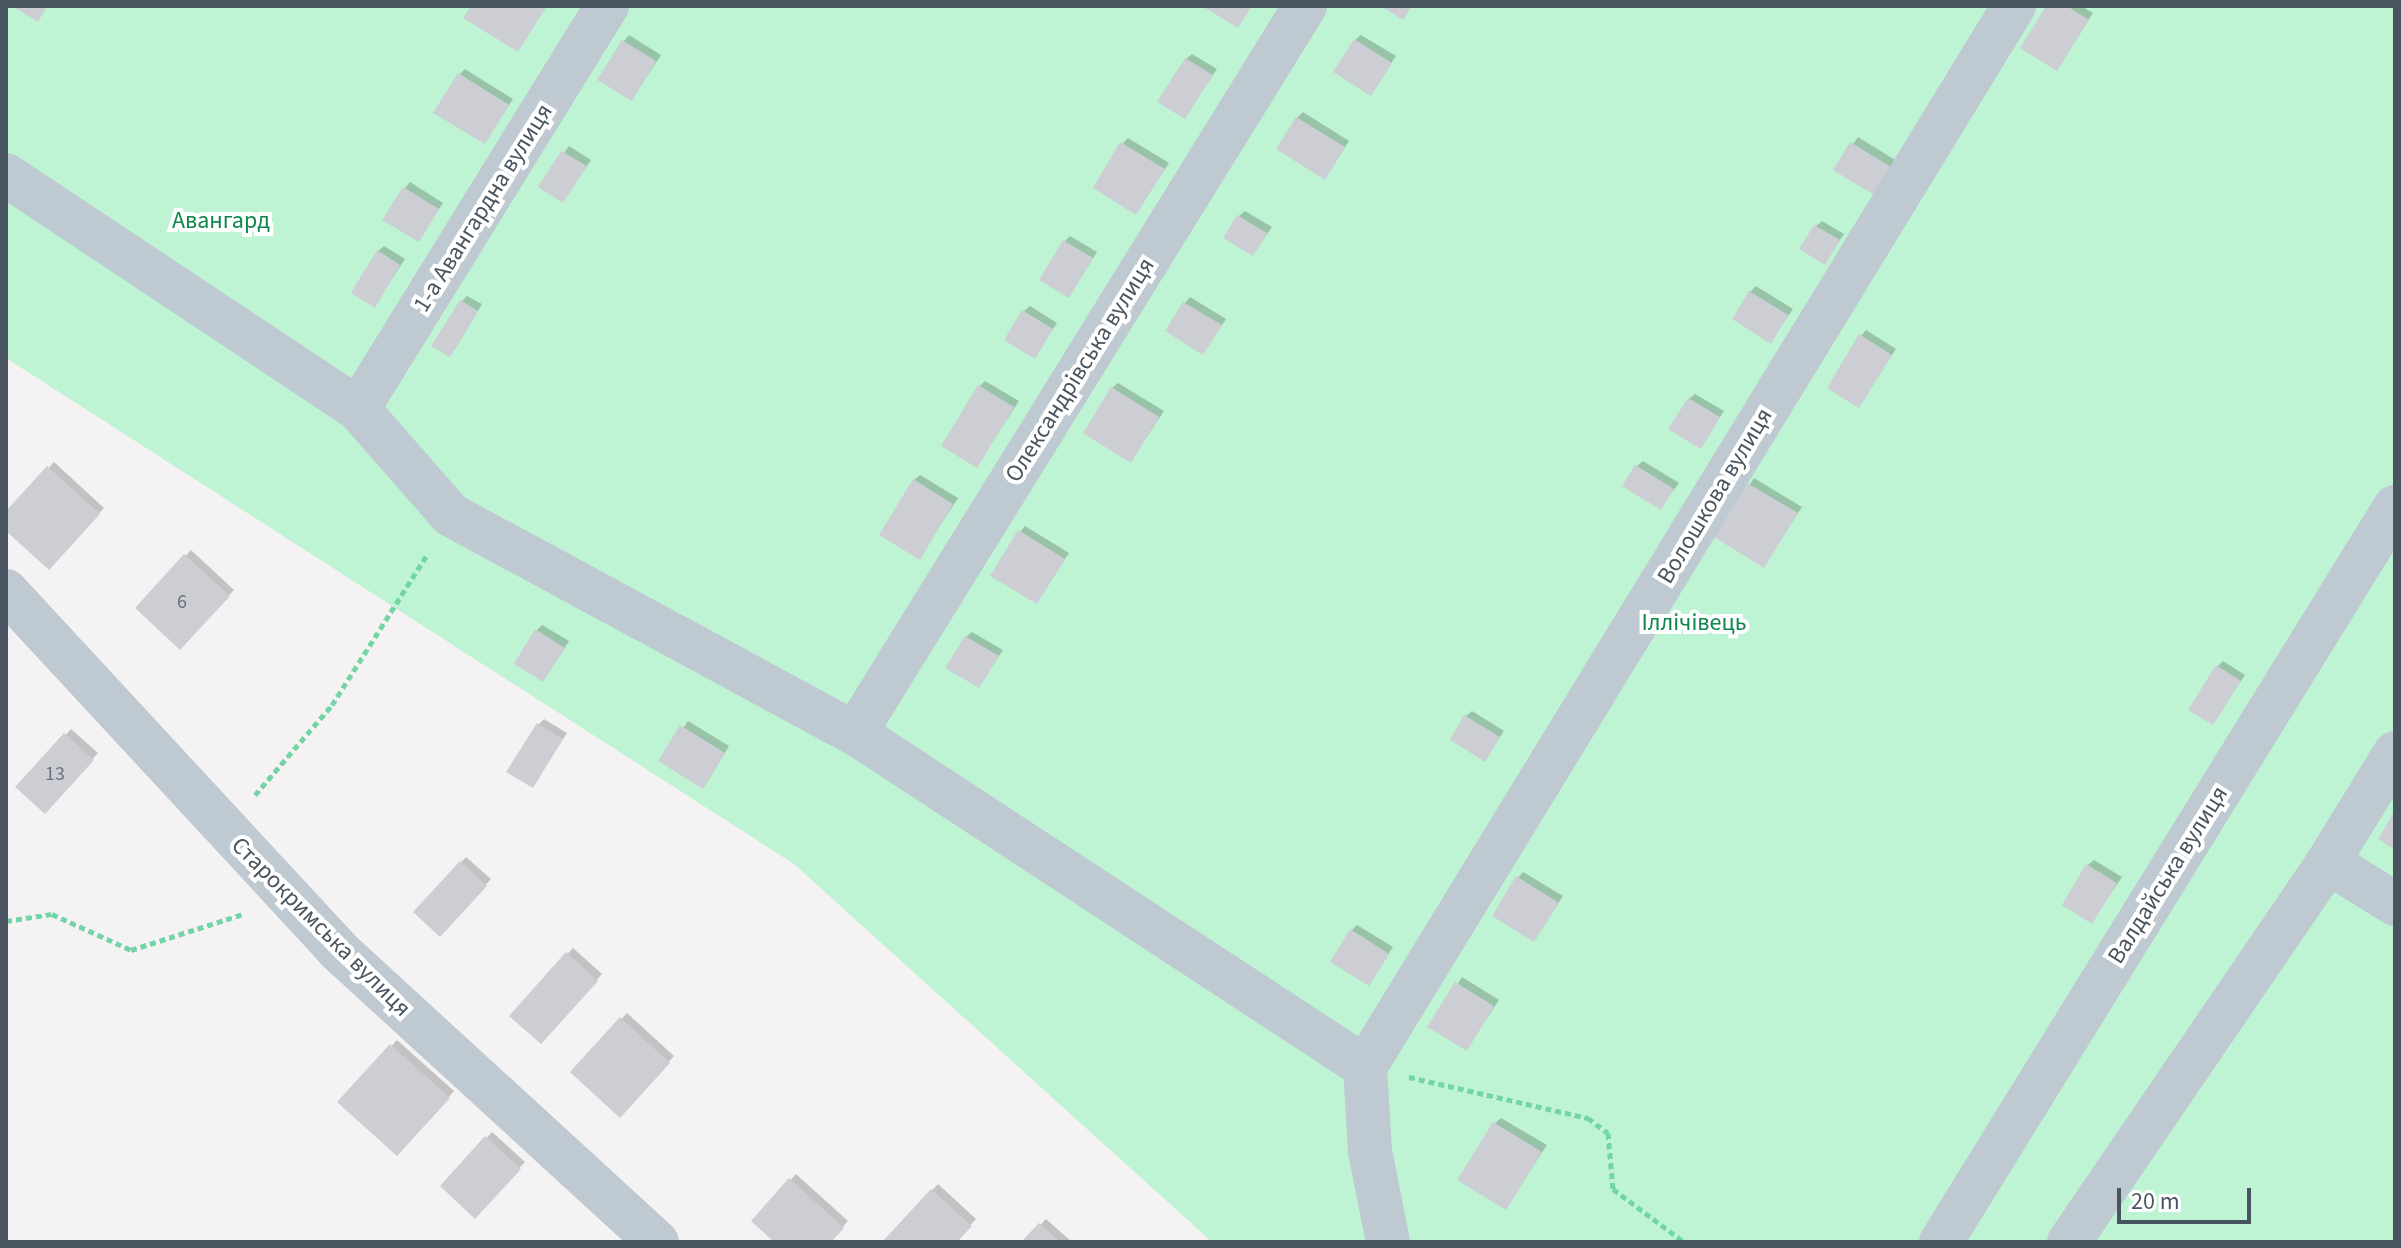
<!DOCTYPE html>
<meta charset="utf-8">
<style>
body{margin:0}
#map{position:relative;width:2401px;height:1248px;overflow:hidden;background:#f4f2f2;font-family:"Source Sans 3",sans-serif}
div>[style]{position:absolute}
.green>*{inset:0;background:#bef4d3}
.shadow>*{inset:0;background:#0003}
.building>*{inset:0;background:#ccced4}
.path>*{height:5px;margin-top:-2.5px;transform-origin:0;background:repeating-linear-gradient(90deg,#73d5a5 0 6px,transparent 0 10px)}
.minor>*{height:44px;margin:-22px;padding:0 22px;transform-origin:22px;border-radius:22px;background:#bfc9d2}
span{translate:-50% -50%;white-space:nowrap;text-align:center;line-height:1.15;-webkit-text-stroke:8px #fff;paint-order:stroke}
.number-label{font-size:20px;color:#69737e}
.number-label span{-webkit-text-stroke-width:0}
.street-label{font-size:24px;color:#485561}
.park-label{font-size:24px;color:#0f864a}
.frame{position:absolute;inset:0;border:8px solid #485561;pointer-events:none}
.scale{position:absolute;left:2117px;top:1188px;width:134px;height:36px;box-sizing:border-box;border:4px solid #485561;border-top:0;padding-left:10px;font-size:24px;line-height:28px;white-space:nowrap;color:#485561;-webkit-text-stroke:6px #fff;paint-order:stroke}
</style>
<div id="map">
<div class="green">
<i style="clip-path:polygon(6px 6px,2395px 6px,2395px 1242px,1212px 1242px,794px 864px,6px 358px)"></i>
</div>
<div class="shadow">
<i style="clip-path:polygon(2048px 6px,2081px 6px,2093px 13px,2057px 68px)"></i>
<i style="clip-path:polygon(629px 35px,661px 55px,632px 99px,624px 41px)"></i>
<i style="clip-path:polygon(1361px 35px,1396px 56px,1371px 93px,1355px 40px)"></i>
<i style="clip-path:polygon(1192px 54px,1217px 69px,1185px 116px,1186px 59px)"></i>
<i style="clip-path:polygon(465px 69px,513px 99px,485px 142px,459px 75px)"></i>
<i style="clip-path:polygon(1303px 112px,1349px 141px,1330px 171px,1297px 118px)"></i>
<i style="clip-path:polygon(1858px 137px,1895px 160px,1879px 187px,1835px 170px)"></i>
<i style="clip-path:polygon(1128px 138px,1169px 163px,1136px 213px,1122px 144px)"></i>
<i style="clip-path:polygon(569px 146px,591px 160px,563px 201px,541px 187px)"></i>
<i style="clip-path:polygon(410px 182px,443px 203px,418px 240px,405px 188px)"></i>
<i style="clip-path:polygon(1245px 211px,1272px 227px,1253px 254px,1239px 216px)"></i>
<i style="clip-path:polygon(1822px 221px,1844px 234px,1825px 262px,1816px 226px)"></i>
<i style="clip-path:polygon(1070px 236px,1097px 252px,1069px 296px,1065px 241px)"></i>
<i style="clip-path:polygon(384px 246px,405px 259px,374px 306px,378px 251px)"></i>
<i style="clip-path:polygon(1756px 286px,1793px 309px,1771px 341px,1750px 292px)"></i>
<i style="clip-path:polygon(467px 296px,482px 304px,455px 349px,462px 301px)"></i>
<i style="clip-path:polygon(1190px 297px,1226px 319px,1203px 352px,1185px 303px)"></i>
<i style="clip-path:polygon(1030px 306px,1057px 323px,1034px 357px,1024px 311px)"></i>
<i style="clip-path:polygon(1866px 330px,1896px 349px,1859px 405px,1861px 336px)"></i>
<i style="clip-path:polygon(985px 381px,1019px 401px,977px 465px,980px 386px)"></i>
<i style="clip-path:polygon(1118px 383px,1164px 411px,1131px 460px,1112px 388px)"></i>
<i style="clip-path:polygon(1695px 394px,1724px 411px,1700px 446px,1689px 399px)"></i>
<i style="clip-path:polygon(1643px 461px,1679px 483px,1661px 507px,1637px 466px)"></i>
<i style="clip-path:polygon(54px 462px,104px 508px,49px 567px,6px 528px,6px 514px)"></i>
<i style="clip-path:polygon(920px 475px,958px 498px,919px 558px,914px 480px)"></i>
<i style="clip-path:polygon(1754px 478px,1802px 507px,1764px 565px,1716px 536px)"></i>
<i style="clip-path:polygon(1025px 526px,1069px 553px,1037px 602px,1020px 532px)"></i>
<i style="clip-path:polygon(191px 550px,234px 590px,180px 647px,138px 608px)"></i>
<i style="clip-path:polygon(542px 625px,569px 641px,548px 674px,536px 631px)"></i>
<i style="clip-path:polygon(972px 632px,1003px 650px,979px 686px,966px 637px)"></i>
<i style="clip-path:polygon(2223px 661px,2245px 675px,2213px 722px,2217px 667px)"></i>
<i style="clip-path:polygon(1472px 711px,1504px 731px,1485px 759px,1466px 716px)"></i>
<i style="clip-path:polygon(544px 719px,567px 733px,533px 786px,539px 724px)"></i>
<i style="clip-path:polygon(688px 721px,729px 746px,708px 781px,661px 760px)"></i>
<i style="clip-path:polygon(71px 729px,98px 753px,45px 811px,18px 787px)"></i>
<i style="clip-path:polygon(466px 857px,491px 879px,440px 935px,416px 912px)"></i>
<i style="clip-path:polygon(2094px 860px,2122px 877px,2092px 921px,2088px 865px)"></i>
<i style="clip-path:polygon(1523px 872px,1563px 896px,1534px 940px,1518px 878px)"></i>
<i style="clip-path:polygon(1357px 925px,1393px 947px,1369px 983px,1351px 931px)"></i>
<i style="clip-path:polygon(573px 948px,602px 974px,541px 1041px,512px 1015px)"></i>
<i style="clip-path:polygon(1462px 977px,1499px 1000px,1467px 1048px,1430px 1026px)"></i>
<i style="clip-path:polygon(627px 1013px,674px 1056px,620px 1115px,573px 1072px)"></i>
<i style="clip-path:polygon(397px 1040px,454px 1091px,397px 1154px,340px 1102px)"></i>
<i style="clip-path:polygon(1501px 1118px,1547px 1145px,1506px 1208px,1495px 1123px)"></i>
<i style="clip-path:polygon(492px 1132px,525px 1162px,475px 1216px,442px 1186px)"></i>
<i style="clip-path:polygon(796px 1174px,848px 1221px,829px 1242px,777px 1242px,754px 1221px)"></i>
<i style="clip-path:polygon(938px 1184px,976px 1219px,955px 1242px,885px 1242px)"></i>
<i style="clip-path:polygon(1046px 1219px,1072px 1242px,1024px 1242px)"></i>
</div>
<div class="building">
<i style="clip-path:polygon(12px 6px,47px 6px,38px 22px)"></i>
<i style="clip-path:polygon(471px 6px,547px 6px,518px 52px,463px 18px)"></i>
<i style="clip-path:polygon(1202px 6px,1252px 6px,1238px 28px)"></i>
<i style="clip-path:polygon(1381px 6px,1412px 6px,1403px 20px)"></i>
<i style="clip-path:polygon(2046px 6px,2067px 6px,2089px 20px,2057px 71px,2020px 48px)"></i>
<i style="clip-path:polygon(1354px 39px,1392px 63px,1371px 96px,1333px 72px)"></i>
<i style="clip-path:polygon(622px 40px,656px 61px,632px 101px,597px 80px)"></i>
<i style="clip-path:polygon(1185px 58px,1213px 75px,1185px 119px,1157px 102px)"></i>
<i style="clip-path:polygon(458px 73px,509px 105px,485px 144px,433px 113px)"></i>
<i style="clip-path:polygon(1296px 117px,1345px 147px,1325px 180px,1276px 149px)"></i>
<i style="clip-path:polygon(1120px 142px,1165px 169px,1136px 215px,1093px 188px)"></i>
<i style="clip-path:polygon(1850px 142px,1891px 167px,1874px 195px,1833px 170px)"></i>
<i style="clip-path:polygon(561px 151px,587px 166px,563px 203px,538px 187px)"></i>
<i style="clip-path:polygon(403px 187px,439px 209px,419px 242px,382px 220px)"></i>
<i style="clip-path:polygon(1237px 215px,1267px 233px,1253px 256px,1223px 238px)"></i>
<i style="clip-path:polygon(1814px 225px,1840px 240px,1825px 265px,1799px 249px)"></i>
<i style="clip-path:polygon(1063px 240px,1093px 258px,1069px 298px,1039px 280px)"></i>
<i style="clip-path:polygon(377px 250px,400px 265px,375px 308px,351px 293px)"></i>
<i style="clip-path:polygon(1749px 291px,1788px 315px,1771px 344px,1732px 319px)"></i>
<i style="clip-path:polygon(460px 300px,478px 311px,450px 357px,431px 346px)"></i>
<i style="clip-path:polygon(1183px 302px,1222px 325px,1203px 355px,1165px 331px)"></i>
<i style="clip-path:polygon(1022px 310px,1053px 329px,1035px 359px,1004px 340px)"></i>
<i style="clip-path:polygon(1859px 334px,1892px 355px,1859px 408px,1827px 388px)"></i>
<i style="clip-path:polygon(978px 385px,1014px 407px,977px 468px,941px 446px)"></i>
<i style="clip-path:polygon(1111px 387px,1159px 417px,1131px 463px,1083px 433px)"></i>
<i style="clip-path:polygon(1688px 398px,1720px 417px,1701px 449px,1668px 429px)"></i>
<i style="clip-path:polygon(1635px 465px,1674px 489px,1661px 510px,1622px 486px)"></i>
<i style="clip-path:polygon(47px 466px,100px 514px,49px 570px,6px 531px,6px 511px)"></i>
<i style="clip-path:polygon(913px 479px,953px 504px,920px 560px,879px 535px)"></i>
<i style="clip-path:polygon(1747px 483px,1798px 513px,1764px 568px,1714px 537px)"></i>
<i style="clip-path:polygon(1018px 530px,1065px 559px,1037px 604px,990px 576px)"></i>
<i style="clip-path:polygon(184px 554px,230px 596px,180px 650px,135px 608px)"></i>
<i style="clip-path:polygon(535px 629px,565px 648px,543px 682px,514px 664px)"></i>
<i style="clip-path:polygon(965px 636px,999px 656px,979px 688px,945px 668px)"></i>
<i style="clip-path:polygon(2216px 665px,2241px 681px,2213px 725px,2188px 710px)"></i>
<i style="clip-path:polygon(1464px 715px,1500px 737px,1485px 762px,1450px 740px)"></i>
<i style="clip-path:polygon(537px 723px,563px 739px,533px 788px,506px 772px)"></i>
<i style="clip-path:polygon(680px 725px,725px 753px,703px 789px,658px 761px)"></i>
<i style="clip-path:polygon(64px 733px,94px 760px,45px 814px,15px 787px)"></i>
<i style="clip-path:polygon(2395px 810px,2395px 850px,2378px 839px)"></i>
<i style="clip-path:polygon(460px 861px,487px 886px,440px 937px,413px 912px)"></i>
<i style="clip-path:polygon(2086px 864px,2117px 883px,2092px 924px,2062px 905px)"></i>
<i style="clip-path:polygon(1516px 876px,1559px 903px,1534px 942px,1492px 916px)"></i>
<i style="clip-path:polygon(1350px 929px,1389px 954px,1369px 986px,1330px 962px)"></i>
<i style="clip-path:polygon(566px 952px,598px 981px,541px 1044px,509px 1016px)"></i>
<i style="clip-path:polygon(1455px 982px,1494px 1006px,1467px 1051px,1427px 1027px)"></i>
<i style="clip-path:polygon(620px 1017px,670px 1063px,620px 1118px,570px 1072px)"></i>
<i style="clip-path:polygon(390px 1044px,450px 1098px,397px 1156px,337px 1102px)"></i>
<i style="clip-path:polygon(1493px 1122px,1542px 1152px,1506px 1210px,1457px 1180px)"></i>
<i style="clip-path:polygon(485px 1136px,521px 1169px,475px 1219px,440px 1186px)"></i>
<i style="clip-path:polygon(789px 1178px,844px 1228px,831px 1242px,774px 1242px,751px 1221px)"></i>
<i style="clip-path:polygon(931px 1189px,972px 1226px,957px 1242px,882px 1242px)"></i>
<i style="clip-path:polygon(1039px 1223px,1060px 1242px,1021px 1242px)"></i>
</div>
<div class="path">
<i style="left:255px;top:795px;width:118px;rotate:-49.5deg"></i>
<i style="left:332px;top:705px;width:180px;rotate:-57.7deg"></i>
<i style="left:6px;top:921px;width:47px;rotate:-8.7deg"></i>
<i style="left:52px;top:914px;width:87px;rotate:24.5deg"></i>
<i style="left:131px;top:950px;width:118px;rotate:-17.8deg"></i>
<i style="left:1409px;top:1077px;width:184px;rotate:12.9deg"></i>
<i style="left:1588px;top:1118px;width:25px;rotate:37deg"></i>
<i style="left:1608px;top:1133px;width:56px;rotate:84.9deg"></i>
<i style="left:1613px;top:1189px;width:89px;rotate:36.7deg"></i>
</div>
<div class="minor">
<i style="left:6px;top:175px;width:423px;rotate:33.6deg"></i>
<i style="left:358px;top:409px;width:141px;rotate:48.7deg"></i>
<i style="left:451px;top:515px;width:459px;rotate:28.4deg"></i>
<i style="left:855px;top:733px;width:610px;rotate:33.22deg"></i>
<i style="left:358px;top:409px;width:474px;rotate:-58.3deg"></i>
<i style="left:6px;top:591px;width:488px;rotate:47.2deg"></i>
<i style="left:337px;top:949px;width:434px;rotate:42.5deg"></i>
<i style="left:855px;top:733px;width:855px;rotate:-58.24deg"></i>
<i style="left:2328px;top:862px;width:79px;rotate:32.1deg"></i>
<i style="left:1365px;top:1067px;width:1244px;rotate:-58.55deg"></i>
<i style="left:1365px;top:1067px;width:84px;rotate:86.6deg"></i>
<i style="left:1370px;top:1151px;width:93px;rotate:78.8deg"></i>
<i style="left:1941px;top:1242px;width:864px;rotate:-58.3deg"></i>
<i style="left:2069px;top:1242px;width:460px;rotate:-55.7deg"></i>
<i style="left:2328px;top:862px;width:128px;rotate:-58.4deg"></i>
</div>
<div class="number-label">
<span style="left:182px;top:602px">6</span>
<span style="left:55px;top:774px">13</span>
</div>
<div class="street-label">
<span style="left:483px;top:208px;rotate:-58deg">1-а Авангардна вулиця</span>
<span style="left:1080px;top:370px;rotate:-58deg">Олександрівська вулиця</span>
<span style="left:1715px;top:496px;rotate:-59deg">Волошкова вулиця</span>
<span style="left:2168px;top:875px;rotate:-58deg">Валдайська вулиця</span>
<span style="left:321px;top:927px;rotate:45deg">Старокримська вулиця</span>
</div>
<div class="park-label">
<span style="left:221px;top:221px">Авангард</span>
<span style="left:1694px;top:623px">Іллічівець</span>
</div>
<div class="frame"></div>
<div class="scale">20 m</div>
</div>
